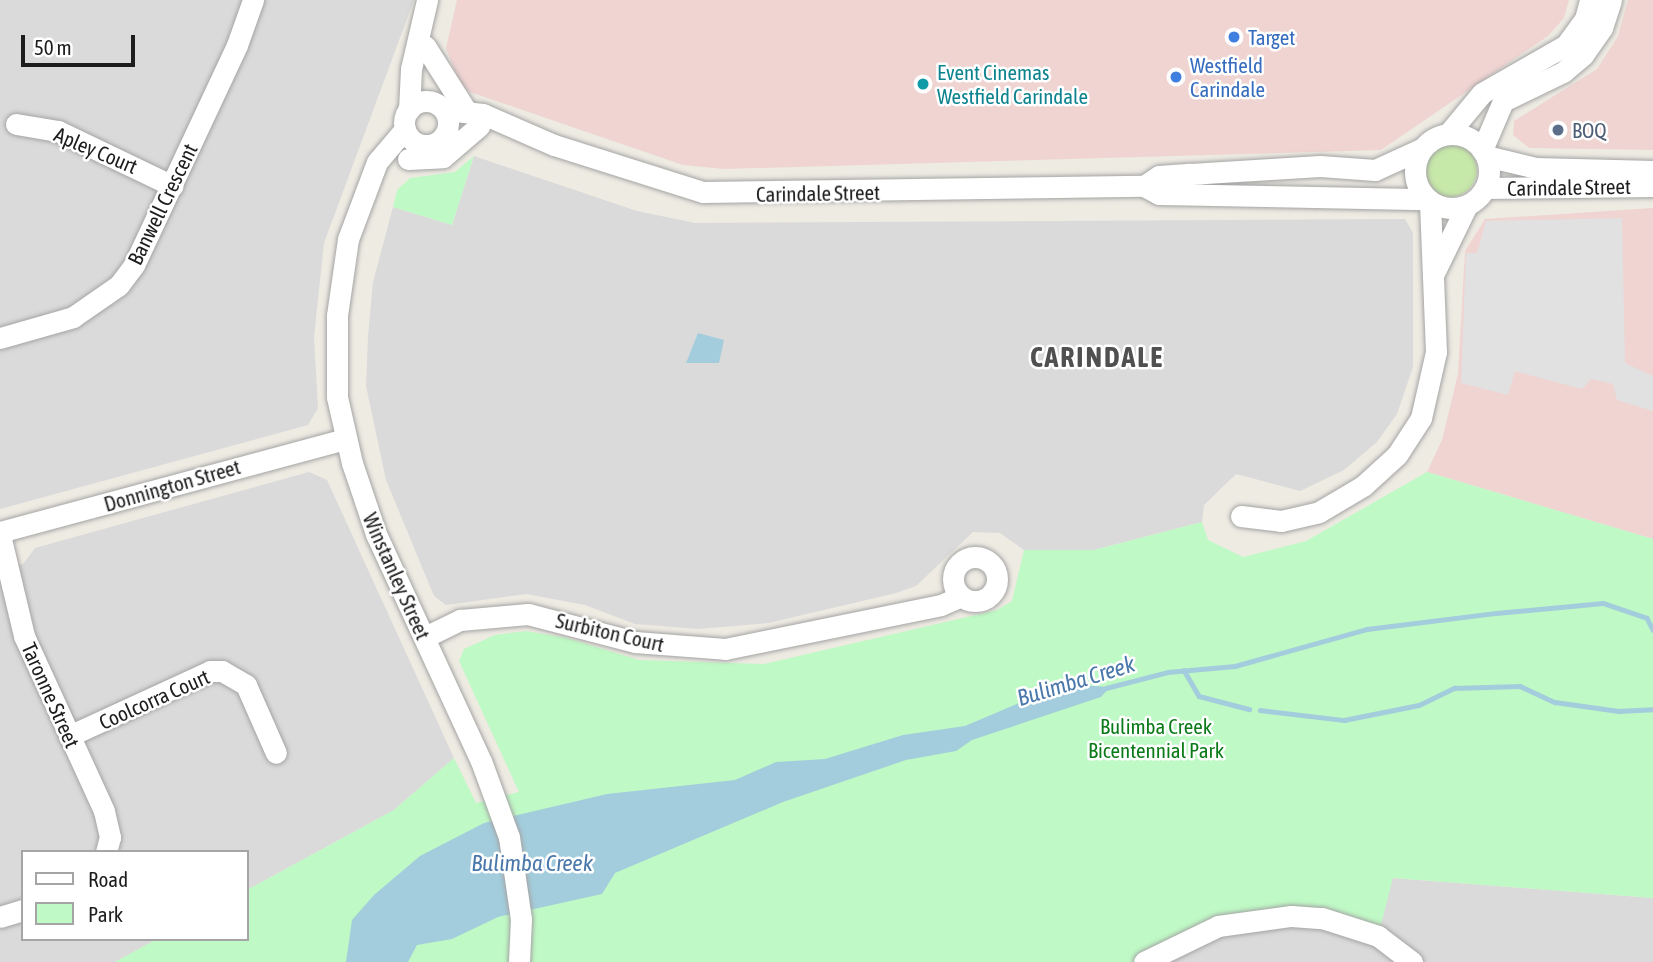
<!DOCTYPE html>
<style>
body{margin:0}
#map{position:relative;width:1653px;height:962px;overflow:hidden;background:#eeebe3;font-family:"Asap Condensed",sans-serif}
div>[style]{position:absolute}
.residential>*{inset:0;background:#dbdada}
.commercial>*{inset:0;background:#efd4d2}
.grass>*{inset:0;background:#c6e8a8}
.round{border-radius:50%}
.park>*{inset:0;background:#bff9c5}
.parking>*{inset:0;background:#e1e1e1}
.water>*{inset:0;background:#a3cddc}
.stream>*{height:4.5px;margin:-2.25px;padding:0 2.25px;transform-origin:2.25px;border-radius:2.25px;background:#a3cddc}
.roads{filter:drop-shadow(0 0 2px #a4a4a4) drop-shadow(0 0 2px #a4a4a4)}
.minor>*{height:21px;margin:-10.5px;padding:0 10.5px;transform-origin:10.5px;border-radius:10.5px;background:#fff}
.minor>.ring{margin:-10.5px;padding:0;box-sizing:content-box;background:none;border:21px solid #fff;border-radius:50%}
.dots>*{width:19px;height:19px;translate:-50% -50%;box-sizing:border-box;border:4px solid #fff;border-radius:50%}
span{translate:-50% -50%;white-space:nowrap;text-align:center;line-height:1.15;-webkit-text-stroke:5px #fff;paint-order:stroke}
.shop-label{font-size:21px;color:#366cbe}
.left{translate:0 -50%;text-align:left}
.culture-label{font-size:21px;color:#0d838f}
.service-label{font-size:21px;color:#4e5e75}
.street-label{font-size:21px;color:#1d1d1d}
.park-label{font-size:21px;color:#0c7a19}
.water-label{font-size:23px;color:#4a78ab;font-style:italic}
.district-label{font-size:28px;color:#505050;font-weight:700;letter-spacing:2px}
.legend{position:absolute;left:21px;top:850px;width:228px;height:91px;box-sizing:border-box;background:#fff;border:2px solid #a5a5a5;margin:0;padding:9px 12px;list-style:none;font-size:21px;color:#1d1d1d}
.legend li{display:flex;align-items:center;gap:14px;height:35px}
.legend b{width:35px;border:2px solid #a5a5a5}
.scale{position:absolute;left:21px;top:35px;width:114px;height:32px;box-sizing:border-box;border:4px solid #1d1d1d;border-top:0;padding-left:9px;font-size:21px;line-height:24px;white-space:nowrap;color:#1d1d1d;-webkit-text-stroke:5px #fff;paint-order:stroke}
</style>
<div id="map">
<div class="residential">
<i style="clip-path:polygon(0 0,414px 0,324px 243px,314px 337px,318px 408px,308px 425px,0 509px)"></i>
<i style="clip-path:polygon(474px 156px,637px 211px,695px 223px,1405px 219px,1413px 233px,1413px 367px,1397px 414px,1377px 442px,1344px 470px,1300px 491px,1236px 474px,1204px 505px,1202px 522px,1094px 550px,1024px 550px,1000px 533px,973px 532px,916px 586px,896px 593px,769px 623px,698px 629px,635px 624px,585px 605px,526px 594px,446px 605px,434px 596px,386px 480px,366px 386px,368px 336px,373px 282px,393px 207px,452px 225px)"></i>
<i style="clip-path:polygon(309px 472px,327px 480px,454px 758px,394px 810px,247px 890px,247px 852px,23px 852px,23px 939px,157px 939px,115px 962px,0 962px,0 569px,23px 564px,35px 548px)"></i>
<i style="clip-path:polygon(1393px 878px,1653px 898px,1653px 962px,1144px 962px)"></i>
</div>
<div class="commercial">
<i style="clip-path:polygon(457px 0,1569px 0,1564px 18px,1548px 36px,1381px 150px,724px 169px,683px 165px,470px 92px,459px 82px,446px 48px)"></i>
<i style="clip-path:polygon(1628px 0,1653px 0,1653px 150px,1529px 148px,1513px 135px,1514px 121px,1597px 69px,1618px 36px)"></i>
<i style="clip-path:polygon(1653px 208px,1653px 539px,1427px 472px,1442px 440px,1458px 374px,1465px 251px,1485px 219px)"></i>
</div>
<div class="grass">
<i class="round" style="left:1423px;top:143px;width:54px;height:54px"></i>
</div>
<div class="park">
<i style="clip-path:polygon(474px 156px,452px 225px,393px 207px,397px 190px,410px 178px,455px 172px)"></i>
<i style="clip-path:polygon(1427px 472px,1653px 539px,1653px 898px,1393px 878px,1378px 936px,1255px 917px,1144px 962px,115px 962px,157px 939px,247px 939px,247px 890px,394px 810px,454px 758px,476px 803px,519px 792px,459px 661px,464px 649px,495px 635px,526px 631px,567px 638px,639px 660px,764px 664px,997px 610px,1012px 601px,1024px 550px,1094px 550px,1202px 522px,1208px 540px,1243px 557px,1306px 541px)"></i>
</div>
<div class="parking">
<i style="clip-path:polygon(1622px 218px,1625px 363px,1653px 376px,1653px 411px,1617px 400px,1613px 384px,1591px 379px,1582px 389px,1515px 371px,1508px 395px,1461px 383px,1466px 253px,1477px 253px,1486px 221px)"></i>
</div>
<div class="water">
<i style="clip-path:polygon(698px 333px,724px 340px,719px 363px,686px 363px)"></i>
<i style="clip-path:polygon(1064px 684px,1110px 687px,1101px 697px,972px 740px,956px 751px,906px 760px,783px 802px,615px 873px,602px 894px,498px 917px,452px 939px,417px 945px,408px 962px,346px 962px,352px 920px,374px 895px,420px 856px,484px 823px,607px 794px,735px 780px,776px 762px,825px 759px,903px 735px,965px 726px)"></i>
</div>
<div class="stream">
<i style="left:1184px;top:670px;width:30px;rotate:60deg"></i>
<i style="left:1199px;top:696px;width:52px;rotate:14.6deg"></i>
<i style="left:1106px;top:688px;width:64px;rotate:-14.5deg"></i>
<i style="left:1168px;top:672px;width:67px;rotate:-5.1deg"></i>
<i style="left:1235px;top:666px;width:137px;rotate:-15.7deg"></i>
<i style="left:1367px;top:629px;width:130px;rotate:-7.1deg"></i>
<i style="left:1496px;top:613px;width:107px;rotate:-5.3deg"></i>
<i style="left:1603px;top:603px;width:46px;rotate:18.8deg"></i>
<i style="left:1647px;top:618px;width:13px;rotate:63deg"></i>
<i style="left:1260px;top:710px;width:85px;rotate:6.8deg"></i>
<i style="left:1344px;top:720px;width:76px;rotate:-11.3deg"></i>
<i style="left:1419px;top:705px;width:39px;rotate:-26deg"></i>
<i style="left:1454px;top:688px;width:66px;rotate:-1.7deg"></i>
<i style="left:1520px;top:686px;width:38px;rotate:25deg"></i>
<i style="left:1555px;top:702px;width:64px;rotate:8.1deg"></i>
<i style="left:1618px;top:711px;width:35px;rotate:-3deg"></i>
</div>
<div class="roads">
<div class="minor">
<i style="left:425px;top:46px;width:75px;rotate:57.6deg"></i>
<i class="ring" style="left:404px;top:101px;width:23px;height:23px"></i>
<i style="left:409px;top:110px;width:41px;rotate:-87.2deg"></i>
<i style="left:411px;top:69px;width:71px;rotate:-76.9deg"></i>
<i style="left:445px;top:110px;width:38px;rotate:6deg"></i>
<i style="left:483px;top:114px;width:77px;rotate:23.6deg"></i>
<i style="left:554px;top:145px;width:156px;rotate:17.5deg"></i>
<i style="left:703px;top:192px;width:441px;rotate:-0.8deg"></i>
<i style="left:1144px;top:186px;width:17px;rotate:28deg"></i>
<i style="left:1159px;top:194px;width:268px;rotate:1.1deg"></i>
<i style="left:16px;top:124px;width:43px;rotate:9.5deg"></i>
<i style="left:58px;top:131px;width:127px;rotate:25.6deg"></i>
<i style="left:405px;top:129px;width:43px;rotate:130.3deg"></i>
<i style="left:377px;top:162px;width:82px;rotate:110.6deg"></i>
<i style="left:348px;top:239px;width:77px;rotate:98.2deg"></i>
<i style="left:337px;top:315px;width:82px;rotate:90deg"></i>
<i style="left:337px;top:397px;width:68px;rotate:77.2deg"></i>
<i style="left:352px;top:463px;width:75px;rotate:71.3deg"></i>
<i style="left:376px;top:534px;width:250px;rotate:65.2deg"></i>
<i style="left:481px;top:761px;width:81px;rotate:69.8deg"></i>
<i style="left:509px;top:837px;width:83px;rotate:81.7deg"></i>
<i style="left:521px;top:919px;width:43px;rotate:92.7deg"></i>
<i style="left:1448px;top:134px;width:53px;rotate:-50.3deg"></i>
<i style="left:1482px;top:93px;width:97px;rotate:-29.7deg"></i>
<i style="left:1566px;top:45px;width:32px;rotate:-54deg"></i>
<i style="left:1585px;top:19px;width:20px;rotate:-75deg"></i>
<i class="ring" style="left:1415px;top:134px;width:53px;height:53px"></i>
<i style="left:1482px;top:150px;width:53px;rotate:-66.8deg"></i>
<i style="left:1503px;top:101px;width:67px;rotate:-25.8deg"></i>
<i style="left:1563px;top:72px;width:26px;rotate:-40deg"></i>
<i style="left:1583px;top:55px;width:33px;rotate:-55deg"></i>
<i style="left:1602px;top:28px;width:29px;rotate:-72deg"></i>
<i style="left:1486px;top:156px;width:51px;rotate:13.5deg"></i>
<i style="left:1536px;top:168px;width:117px;rotate:1.5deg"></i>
<i style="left:408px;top:159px;width:35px;rotate:-3deg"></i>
<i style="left:443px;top:157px;width:48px;rotate:-40.7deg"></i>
<i style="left:1144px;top:186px;width:18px;rotate:-34deg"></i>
<i style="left:1159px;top:176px;width:31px;rotate:-4deg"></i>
<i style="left:1190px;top:174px;width:130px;rotate:-3.5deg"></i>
<i style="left:1320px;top:166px;width:55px;rotate:4.2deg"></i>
<i style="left:1375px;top:170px;width:51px;rotate:-24.5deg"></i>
<i style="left:1485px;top:188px;width:168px;rotate:-0.7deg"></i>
<i style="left:1435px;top:271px;width:73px;rotate:-64.1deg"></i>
<i style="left:0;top:338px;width:76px;rotate:-16deg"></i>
<i style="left:73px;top:317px;width:56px;rotate:-34.8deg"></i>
<i style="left:119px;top:285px;width:25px;rotate:-53deg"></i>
<i style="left:134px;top:265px;width:243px;rotate:-64.9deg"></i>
<i style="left:237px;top:45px;width:48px;rotate:-70.4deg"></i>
<i style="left:1241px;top:516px;width:40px;rotate:7.1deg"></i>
<i style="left:1281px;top:521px;width:39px;rotate:-13deg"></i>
<i style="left:1319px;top:512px;width:51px;rotate:-30.6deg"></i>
<i style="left:1363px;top:486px;width:46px;rotate:-42.4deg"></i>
<i style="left:1397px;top:455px;width:44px;rotate:-57deg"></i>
<i style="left:1421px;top:418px;width:68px;rotate:-77.2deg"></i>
<i style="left:1436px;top:352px;width:151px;rotate:-92.3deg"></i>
<i style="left:0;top:532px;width:357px;rotate:-15.1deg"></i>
<i style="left:0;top:535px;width:104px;rotate:76.6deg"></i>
<i style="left:24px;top:636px;width:192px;rotate:65.4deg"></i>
<i style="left:104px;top:811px;width:27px;rotate:77deg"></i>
<i style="left:110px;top:837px;width:16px;rotate:105deg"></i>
<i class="ring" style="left:953px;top:557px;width:23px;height:23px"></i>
<i style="left:425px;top:637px;width:39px;rotate:-26deg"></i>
<i style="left:460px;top:620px;width:68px;rotate:-5deg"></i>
<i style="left:528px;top:614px;width:111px;rotate:14.7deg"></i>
<i style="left:635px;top:642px;width:90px;rotate:4.4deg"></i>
<i style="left:725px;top:649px;width:220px;rotate:-11.5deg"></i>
<i style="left:941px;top:605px;width:22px;rotate:-24deg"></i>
<i style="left:69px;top:736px;width:155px;rotate:-24.7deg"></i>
<i style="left:210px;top:671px;width:12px"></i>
<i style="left:222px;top:671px;width:28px;rotate:30deg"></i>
<i style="left:246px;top:685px;width:74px;rotate:66.2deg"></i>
<i style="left:0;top:917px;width:24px;rotate:-17deg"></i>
<i style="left:1144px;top:962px;width:82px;rotate:-25.9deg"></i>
<i style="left:1218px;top:926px;width:74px;rotate:-7.8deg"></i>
<i style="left:1291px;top:916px;width:31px;rotate:4deg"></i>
<i style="left:1322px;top:918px;width:59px;rotate:17.8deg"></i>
<i style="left:1378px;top:936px;width:43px;rotate:37.4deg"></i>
</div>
</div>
<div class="dots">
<i style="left:1234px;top:37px;background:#3f7fe0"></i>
<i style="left:1176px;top:77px;background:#3f7fe0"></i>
<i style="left:923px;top:84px;background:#0f9aa8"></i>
<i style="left:1558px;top:130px;background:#5c6f8a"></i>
</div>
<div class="shop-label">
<span class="left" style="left:1248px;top:37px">Target</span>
<span class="left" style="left:1190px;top:77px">Westfield<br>Carindale</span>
</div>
<div class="culture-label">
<span class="left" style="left:937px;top:84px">Event Cinemas<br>Westfield Carindale</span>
</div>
<div class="service-label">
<span class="left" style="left:1572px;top:130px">BOQ</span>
</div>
<div class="street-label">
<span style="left:96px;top:150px;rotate:23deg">Apley Court</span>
<span style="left:1569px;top:187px;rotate:-1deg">Carindale Street</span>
<span style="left:818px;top:193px;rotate:-1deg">Carindale Street</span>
<span style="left:162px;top:204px;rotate:-64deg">Banwell Crescent</span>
<span style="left:172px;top:485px;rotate:-16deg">Donnington Street</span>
<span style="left:397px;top:576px;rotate:66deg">Winstanley Street</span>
<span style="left:610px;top:632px;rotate:13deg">Surbiton Court</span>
<span style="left:51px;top:695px;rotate:66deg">Taronne Street</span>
<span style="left:154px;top:699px;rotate:-24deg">Coolcorra Court</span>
</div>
<div class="park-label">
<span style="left:1156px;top:738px">Bulimba Creek<br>Bicentennial Park</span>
</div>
<div class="water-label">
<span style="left:1076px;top:681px;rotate:-17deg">Bulimba Creek</span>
<span style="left:532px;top:863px">Bulimba Creek</span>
</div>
<div class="district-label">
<span style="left:1097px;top:357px">CARINDALE</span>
</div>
<ul class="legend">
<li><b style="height:9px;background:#fff"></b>Road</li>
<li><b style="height:19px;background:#bff9c5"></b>Park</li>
</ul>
<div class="scale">50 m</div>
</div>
